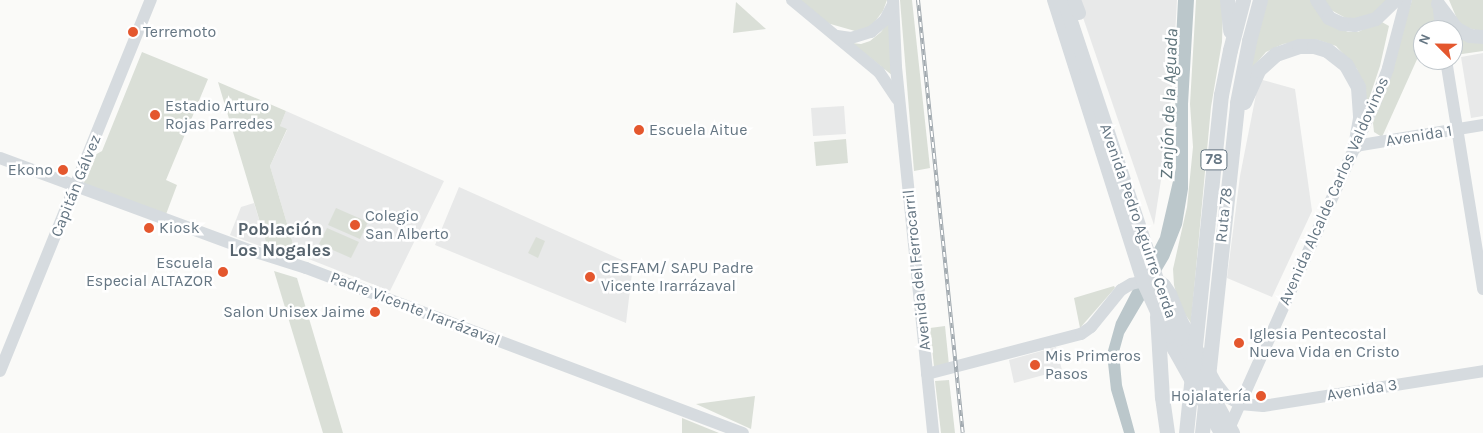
<!DOCTYPE html>
<meta charset="utf-8">
<style>
body{margin:0}
#map{position:relative;width:1483px;height:433px;overflow:hidden;background:#fafaf8;font-family:Karla,sans-serif}
div>[style]{position:absolute}
.built>*{inset:0;background:#e8e9e9}
.green>*{inset:0;background:#dadfd7}
.water>*{inset:0;background:#bbc7cb}
.secondary>*{height:12px;margin:-6px;padding:0 6px;transform-origin:6px;border-radius:6px;background:#d6dbdf}
.primary>*{height:14px;margin:-7px;padding:0 7px;transform-origin:7px;border-radius:7px;background:#d6dbdf}
.highway>*{height:15px;margin:-7.5px;padding:0 7.5px;transform-origin:7.5px;border-radius:7.5px;background:#d6dbdf}
.rail>*{height:4px;margin-top:-2px;transform-origin:0;background:repeating-linear-gradient(90deg,#fff 0 5.5px,#a2aab0 0 11px);box-sizing:border-box;border-block:1px solid #a2aab0}
.dots>*{width:14px;height:14px;translate:-50% -50%;box-sizing:border-box;border:2px solid #fff;border-radius:50%}
span{translate:-50% -50%;white-space:nowrap;text-align:center;line-height:1.15;-webkit-text-stroke:5px #fff;paint-order:stroke}
.shield-label span{padding:1px 4px;background:#fff;border:1px solid;border-radius:4px;-webkit-text-stroke-width:0}
.shield-label{font-size:15px;color:#657683;font-weight:700}
.poi-label{font-size:16px;color:#657683}
.left{translate:0 -50%;text-align:left}
.right{translate:-100% -50%;text-align:right}
.street-label{font-size:16px;color:#657683}
.water-label{font-size:18px;color:#60757c;font-style:italic}
.neighbourhood-label{font-size:18px;color:#57646e;font-weight:700}
.north{position:absolute;left:1413px;top:20px;width:50px;height:50px;box-sizing:border-box;background:#fff;border:1px solid #c1c8cd;border-radius:50%;rotate:293deg;font-size:14px;font-weight:700;line-height:20px;text-align:center;color:#657683}
.north::after{content:'';display:block;margin:auto;width:18px;height:22px;background:#e4572e;clip-path:polygon(50% 0,100% 100%,50% 72%,0 100%)}
</style>
<div id="map">
<div class="built">
<i style="clip-path:polygon(1077px 0,1177px 0,1170px 122px,1154px 225px)"></i>
<i style="clip-path:polygon(1483px 53px,1483px 116px,1471px 118px,1461px 57px)"></i>
<i style="clip-path:polygon(1259px 79px,1295px 89px,1312px 211px,1272px 297px,1227px 278px,1240px 176px)"></i>
<i style="clip-path:polygon(844px 106px,846px 134px,813px 136px,811px 108px)"></i>
<i style="clip-path:polygon(286px 111px,444px 181px,390px 291px,296px 254px,270px 166px,287px 130px,280px 126px)"></i>
<i style="clip-path:polygon(459px 187px,633px 265px,626px 323px,435px 245px)"></i>
<i style="clip-path:polygon(254px 203px,268px 249px,230px 235px,241px 207px)"></i>
<i style="clip-path:polygon(1056px 347px,1062px 370px,1014px 383px,1009px 360px)"></i>
</div>
<div class="green">
<i style="clip-path:polygon(799px 0,887px 0,883px 11px,870px 28px,855px 31px,827px 23px)"></i>
<i style="clip-path:polygon(900px 0,912px 0,930px 168px,914px 171px)"></i>
<i style="clip-path:polygon(1196px 0,1222px 0,1223px 10px,1222px 42px,1211px 107px,1191px 323px,1180px 307px,1174px 285px,1173px 269px,1187px 207px,1193px 147px,1190px 104px)"></i>
<i style="clip-path:polygon(1265px 0,1311px 0,1334px 25px,1348px 32px,1358px 32px,1380px 21px,1389px 26px,1380px 66px,1366px 108px,1357px 69px,1336px 46px,1315px 39px,1283px 44px,1266px 52px,1253px 67px,1244px 83px)"></i>
<i style="clip-path:polygon(1323px 0,1390px 0,1379px 12px,1351px 21px,1331px 10px)"></i>
<i style="clip-path:polygon(1412px 0,1433px 0,1436px 30px,1423px 30px,1423px 46px,1382px 137px,1374px 132px,1373px 123px)"></i>
<i style="clip-path:polygon(1449px 0,1483px 0,1483px 32px,1464px 27px,1457px 19px)"></i>
<i style="clip-path:polygon(736px 2px,766px 29px,733px 33px)"></i>
<i style="clip-path:polygon(889px 21px,893px 76px,852px 43px,861px 44px,870px 41px,881px 32px)"></i>
<i style="clip-path:polygon(1453px 32px,1483px 42px,1483px 51px,1455px 55px)"></i>
<i style="clip-path:polygon(142px 52px,208px 79px,166px 180px,177px 185px,165px 217px,83px 185px,95px 155px,102px 151px)"></i>
<i style="clip-path:polygon(218px 82px,286px 111px,280px 126px,287px 129px,270px 166px,296px 254px,268px 249px)"></i>
<i style="clip-path:polygon(846px 139px,848px 163px,816px 166px,814px 142px)"></i>
<i style="clip-path:polygon(336px 208px,368px 222px,360px 239px,328px 225px)"></i>
<i style="clip-path:polygon(327px 228px,359px 242px,351px 258px,319px 244px)"></i>
<i style="clip-path:polygon(536px 237px,545px 241px,538px 258px,528px 253px)"></i>
<i style="clip-path:polygon(274px 271px,297px 278px,343px 433px,323px 433px)"></i>
<i style="clip-path:polygon(1114px 286px,1115px 288px,1080px 328px,1074px 298px)"></i>
<i style="clip-path:polygon(945px 326px,949px 365px,934px 367px,930px 328px)"></i>
<i style="clip-path:polygon(949px 380px,955px 433px,941px 433px,935px 381px)"></i>
<i style="clip-path:polygon(755px 396px,751px 429px,696px 404px)"></i>
<i style="clip-path:polygon(682px 418px,719px 433px,682px 433px)"></i>
</div>
<div class="water">
<i style="clip-path:polygon(1178px 0,1194px 0,1188px 104px,1188px 189px,1182px 225px,1169px 258px,1124px 334px,1119px 352px,1122px 385px,1135px 433px,1124px 433px,1111px 390px,1107px 354px,1116px 322px,1160px 237px,1176px 168px,1175px 62px)"></i>
</div>
<div class="secondary">
<i style="left:792px;top:0;width:113px;rotate:39.6deg"></i>
<i style="left:879px;top:72px;width:32px;rotate:56deg"></i>
<i style="left:893px;top:0;width:67px;rotate:87.4deg"></i>
<i style="left:896px;top:67px;width:368px;rotate:84.2deg"></i>
<i style="left:1438px;top:0;width:30px;rotate:84deg"></i>
<i style="left:837px;top:36px;width:14px;rotate:8deg"></i>
<i style="left:851px;top:38px;width:21px;rotate:-17deg"></i>
<i style="left:871px;top:32px;width:18px;rotate:-41deg"></i>
<i style="left:885px;top:20px;width:16px;rotate:-63deg"></i>
<i style="left:1446px;top:60px;width:232px;rotate:80.8deg"></i>
<i style="left:1355px;top:146px;width:130px;rotate:-9.3deg"></i>
<i style="left:0;top:158px;width:265px;rotate:20.3deg"></i>
<i style="left:249px;top:250px;width:60px;rotate:17.5deg"></i>
<i style="left:306px;top:268px;width:467px;rotate:20.7deg"></i>
<i style="left:1156px;top:278px;width:11px;rotate:38deg"></i>
<i style="left:1165px;top:285px;width:11px;rotate:56deg"></i>
<i style="left:1171px;top:294px;width:27px;rotate:68deg"></i>
<i style="left:1181px;top:319px;width:73px;rotate:61.3deg"></i>
<i style="left:1216px;top:383px;width:18px;rotate:52deg"></i>
<i style="left:1227px;top:397px;width:15px;rotate:28deg"></i>
<i style="left:1240px;top:404px;width:23px;rotate:5deg"></i>
<i style="left:1263px;top:406px;width:223px;rotate:-9deg"></i>
<i style="left:0;top:371px;width:401px;rotate:-67.9deg"></i>
<i style="left:927px;top:374px;width:159px;rotate:-14.6deg"></i>
<i style="left:1081px;top:334px;width:12px;rotate:-35deg"></i>
<i style="left:1091px;top:327px;width:48px;rotate:-51deg"></i>
<i style="left:1121px;top:290px;width:12px;rotate:-31deg"></i>
<i style="left:1131px;top:284px;width:22px;rotate:-13deg"></i>
<i style="left:1227px;top:433px;width:365px;rotate:-65.9deg"></i>
<i style="left:1376px;top:100px;width:34px;rotate:-69deg"></i>
<i style="left:1388px;top:68px;width:70px;rotate:-75.2deg"></i>
</div>
<div class="primary">
<i style="left:1054px;top:0;width:295px;rotate:72.4deg"></i>
<i style="left:1143px;top:281px;width:75px;rotate:65.5deg"></i>
<i style="left:1174px;top:349px;width:96px;rotate:60.8deg"></i>
<i style="left:1064px;top:0;width:314px;rotate:71.6deg"></i>
<i style="left:1163px;top:298px;width:57px;rotate:65.2deg"></i>
<i style="left:1187px;top:350px;width:95px;rotate:61deg"></i>
<i style="left:1074px;top:0;width:14px;rotate:69deg"></i>
<i style="left:1317px;top:0;width:22px;rotate:56deg"></i>
<i style="left:1329px;top:18px;width:14px;rotate:25deg"></i>
<i style="left:1342px;top:24px;width:13px;rotate:4deg"></i>
<i style="left:1355px;top:25px;width:22px;rotate:-16deg"></i>
<i style="left:1376px;top:19px;width:28px;rotate:-44deg"></i>
<i style="left:1438px;top:4px;width:31px;rotate:53deg"></i>
<i style="left:1457px;top:29px;width:15px;rotate:28deg"></i>
<i style="left:1470px;top:36px;width:13px;rotate:4deg"></i>
</div>
<div class="highway">
<i style="left:1227px;top:0;width:31px;rotate:84deg"></i>
<i style="left:1244px;top:102px;width:35px;rotate:-66deg"></i>
<i style="left:1258px;top:70px;width:24px;rotate:-42deg"></i>
<i style="left:1276px;top:54px;width:24px;rotate:-19deg"></i>
<i style="left:1299px;top:46px;width:15px"></i>
<i style="left:1314px;top:46px;width:14px;rotate:17deg"></i>
<i style="left:1327px;top:50px;width:24px;rotate:38deg"></i>
<i style="left:1346px;top:65px;width:25px;rotate:61deg"></i>
<i style="left:1358px;top:87px;width:31px;rotate:86deg"></i>
<i style="left:1360px;top:118px;width:28px;rotate:100deg"></i>
<i style="left:1157px;top:316px;width:81px;rotate:86.5deg"></i>
<i style="left:1162px;top:397px;width:36px;rotate:82deg"></i>
<i style="left:1186px;top:433px;width:340px;rotate:-84.1deg"></i>
<i style="left:1221px;top:95px;width:46px;rotate:-78.7deg"></i>
<i style="left:1230px;top:50px;width:52px;rotate:-75.4deg"></i>
<i style="left:1202px;top:433px;width:332px;rotate:-83.9deg"></i>
<i style="left:1237px;top:103px;width:63px;rotate:-79deg"></i>
<i style="left:1249px;top:41px;width:42px;rotate:-75deg"></i>
</div>
<div class="rail">
<i style="left:918px;top:0;width:435px;rotate:84.1deg"></i>
</div>
<div class="dots">
<i style="left:133px;top:32px;background:#e4572e"></i>
<i style="left:155px;top:115px;background:#e4572e"></i>
<i style="left:639px;top:130px;background:#e4572e"></i>
<i style="left:63px;top:170px;background:#e4572e"></i>
<i style="left:355px;top:225px;background:#e4572e"></i>
<i style="left:149px;top:228px;background:#e4572e"></i>
<i style="left:223px;top:272px;background:#e4572e"></i>
<i style="left:590px;top:277px;background:#e4572e"></i>
<i style="left:375px;top:312px;background:#e4572e"></i>
<i style="left:1239px;top:343px;background:#e4572e"></i>
<i style="left:1035px;top:365px;background:#e4572e"></i>
<i style="left:1261px;top:396px;background:#e4572e"></i>
</div>
<div class="shield-label">
<span style="left:1214px;top:160px">78</span>
</div>
<div class="poi-label">
<span class="left" style="left:143px;top:32px">Terremoto</span>
<span class="left" style="left:165px;top:115px">Estadio Arturo<br>Rojas Parredes</span>
<span class="left" style="left:649px;top:130px">Escuela Aitue</span>
<span class="right" style="left:53px;top:170px">Ekono</span>
<span class="left" style="left:365px;top:225px">Colegio<br>San Alberto</span>
<span class="left" style="left:159px;top:228px">Kiosk</span>
<span class="right" style="left:213px;top:272px">Escuela<br>Especial ALTAZOR</span>
<span class="left" style="left:601px;top:277px">CESFAM/ SAPU Padre<br>Vicente Irarrázaval</span>
<span class="right" style="left:365px;top:312px">Salon Unisex Jaime</span>
<span class="left" style="left:1249px;top:343px">Iglesia Pentecostal<br>Nueva Vida en Cristo</span>
<span class="left" style="left:1045px;top:365px">Mis Primeros<br>Pasos</span>
<span class="right" style="left:1251px;top:396px">Hojalatería</span>
</div>
<div class="street-label">
<span style="left:1419px;top:136px;rotate:-9deg">Avenida 1</span>
<span style="left:76px;top:186px;rotate:-68deg">Capitán Gálvez</span>
<span style="left:1334px;top:191px;rotate:-66deg">Avenida Alcalde Carlos Valdovinos</span>
<span style="left:1224px;top:215px;rotate:-84deg">Ruta 78</span>
<span style="left:1138px;top:221px;rotate:71deg">Avenida Pedro Aguirre Cerda</span>
<span style="left:917px;top:270px;rotate:-96deg">Avenida del Ferrocarril</span>
<span style="left:415px;top:309px;rotate:21deg">Padre Vicente Irarrázaval</span>
<span style="left:1362px;top:390px;rotate:-9deg">Avenida 3</span>
</div>
<div class="water-label">
<span style="left:1169px;top:104px;rotate:-88deg">Zanjón de la Aguada</span>
</div>
<div class="neighbourhood-label">
<span style="left:280px;top:240px">Población<br>Los Nogales</span>
</div>
<div class="north">N</div>
</div>
